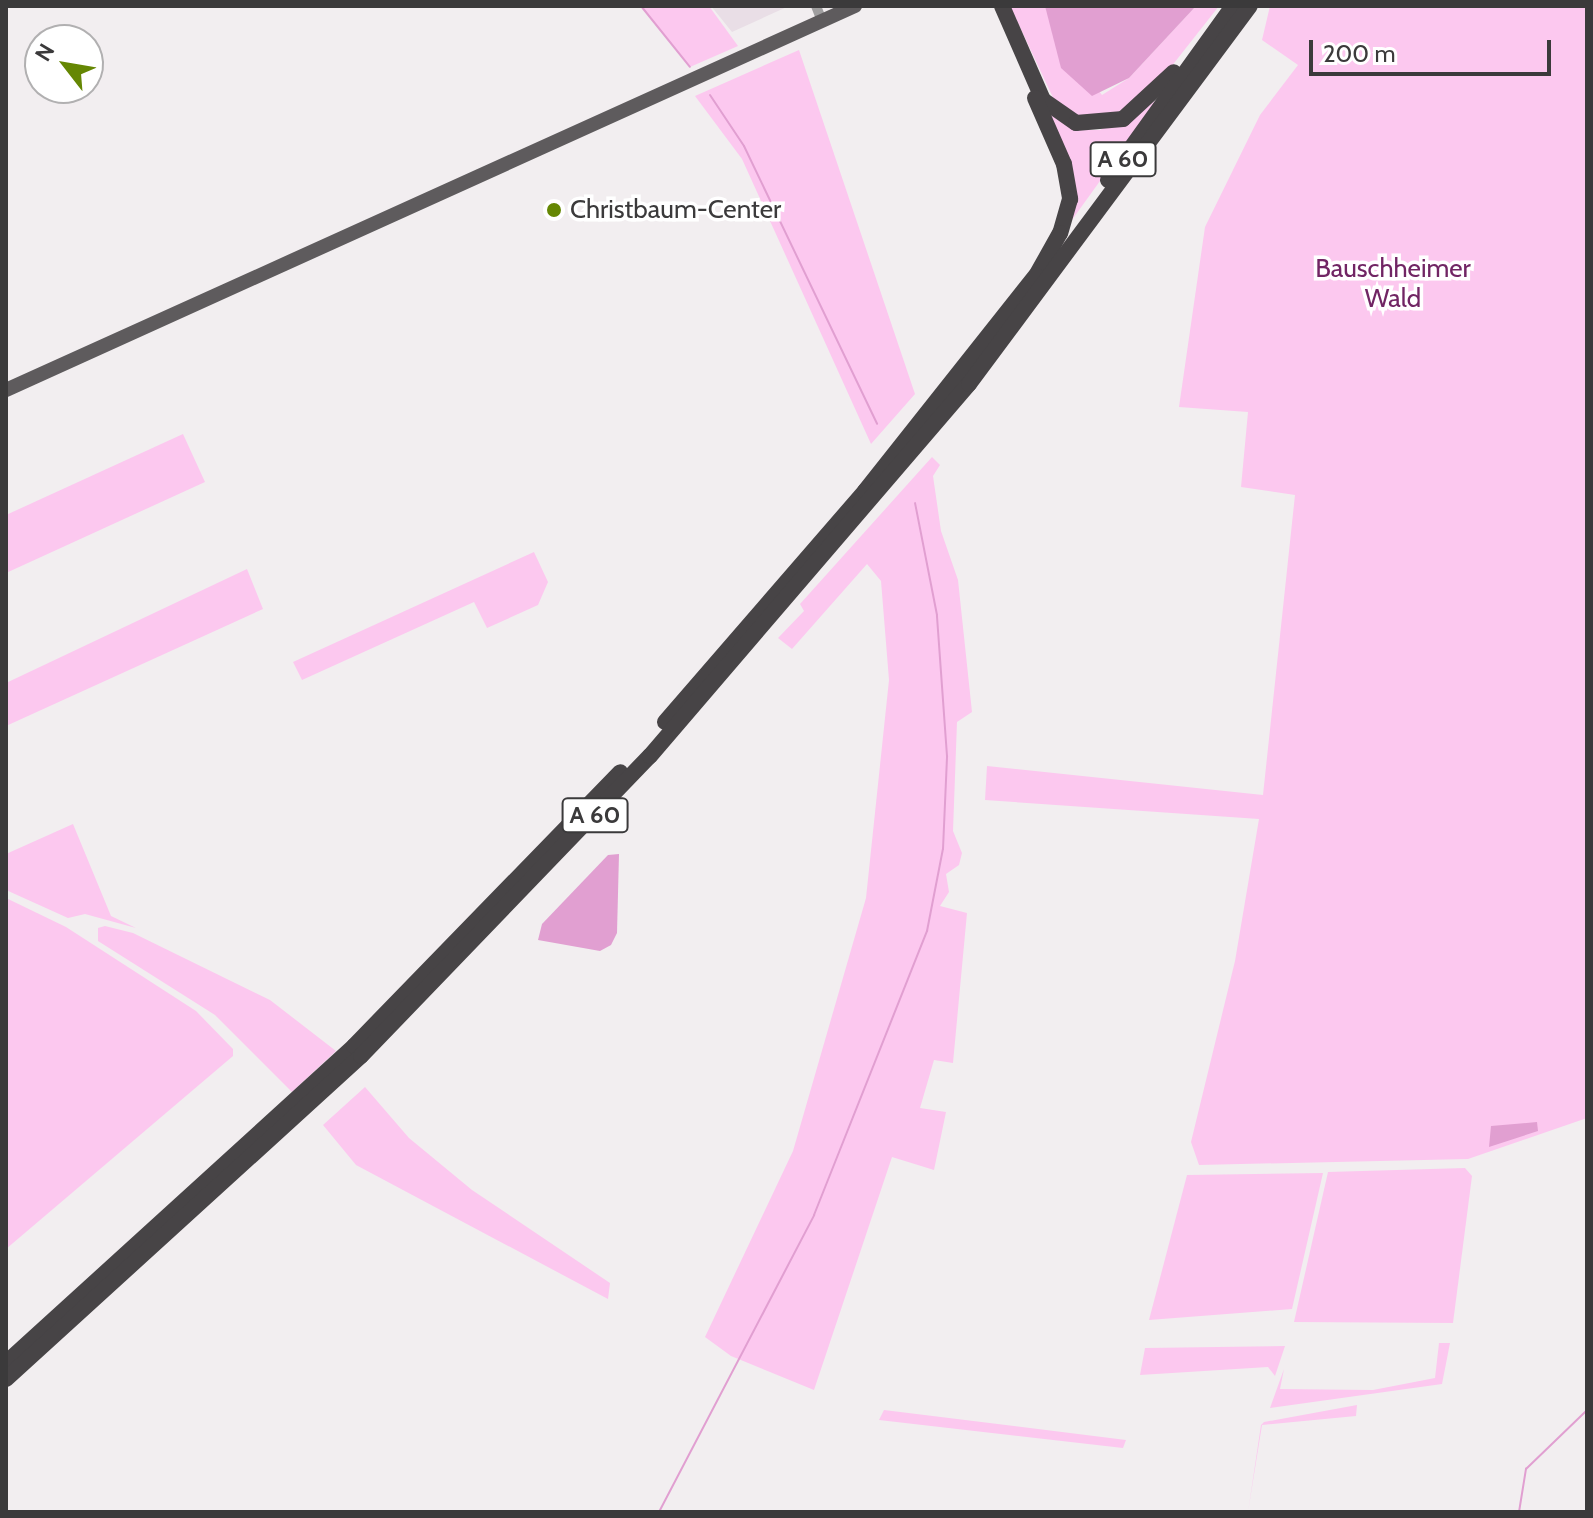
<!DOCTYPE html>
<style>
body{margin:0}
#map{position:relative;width:1593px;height:1518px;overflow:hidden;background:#f2eef0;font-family:Cabin,sans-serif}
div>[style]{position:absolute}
.built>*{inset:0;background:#e9dee6}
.green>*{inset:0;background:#fcc8ef}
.water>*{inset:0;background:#e19fd1}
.stream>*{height:2px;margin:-1px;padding:0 1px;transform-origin:1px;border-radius:1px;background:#e19fd1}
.minor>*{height:10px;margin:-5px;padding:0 5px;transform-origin:5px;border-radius:5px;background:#9f9e9f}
.major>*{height:14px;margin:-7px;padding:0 7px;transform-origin:7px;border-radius:7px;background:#5e5b5d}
.highway>*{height:16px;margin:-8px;padding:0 8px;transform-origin:8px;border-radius:8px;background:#474446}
.dots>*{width:22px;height:22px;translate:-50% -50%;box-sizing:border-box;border:4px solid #fff;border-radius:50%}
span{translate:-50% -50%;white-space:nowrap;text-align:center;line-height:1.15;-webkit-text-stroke:7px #fff;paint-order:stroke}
.shield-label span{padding:2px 6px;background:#fff;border:2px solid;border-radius:6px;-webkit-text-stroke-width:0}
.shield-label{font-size:24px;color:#3b3a3b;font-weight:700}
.poi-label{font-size:26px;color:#3b3a3b}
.left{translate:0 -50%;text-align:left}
.park-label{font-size:26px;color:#712564}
.frame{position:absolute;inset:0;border:8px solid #3b3a3b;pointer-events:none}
.north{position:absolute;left:24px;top:24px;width:80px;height:80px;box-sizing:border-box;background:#fff;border:2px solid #b1b0b1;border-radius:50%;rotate:301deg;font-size:22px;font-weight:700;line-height:32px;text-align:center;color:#3b3a3b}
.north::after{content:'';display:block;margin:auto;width:28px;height:36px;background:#658703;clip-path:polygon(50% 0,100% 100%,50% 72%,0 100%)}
.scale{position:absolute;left:1309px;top:40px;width:242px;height:36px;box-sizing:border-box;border:4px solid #3b3a3b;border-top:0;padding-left:10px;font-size:24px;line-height:28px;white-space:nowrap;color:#3b3a3b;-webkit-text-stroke:6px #fff;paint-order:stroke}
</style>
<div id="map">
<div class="built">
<i style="clip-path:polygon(711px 6px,789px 6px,732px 32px)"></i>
</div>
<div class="green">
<i style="clip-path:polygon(641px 6px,709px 6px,738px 46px,690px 67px)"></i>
<i style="clip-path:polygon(1010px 6px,1045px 6px,1054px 32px,1102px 95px,1129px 78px,1196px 6px,1219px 6px,1156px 86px,1111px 117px,1074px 115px,1056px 104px)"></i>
<i style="clip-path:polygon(1270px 6px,1587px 6px,1587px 1118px,1468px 1159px,1199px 1165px,1191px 1142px,1235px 961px,1259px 819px,985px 800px,987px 766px,1263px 795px,1295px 495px,1241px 487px,1248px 412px,1179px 407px,1205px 227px,1260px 115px,1298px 65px,1262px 40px)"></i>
<i style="clip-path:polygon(799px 50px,915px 394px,871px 444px,742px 159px,695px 96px)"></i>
<i style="clip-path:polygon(1159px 99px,1064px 231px,1071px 211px,1044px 107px,1082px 130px,1100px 130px)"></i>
<i style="clip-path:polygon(183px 434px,205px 482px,6px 573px,6px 515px)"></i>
<i style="clip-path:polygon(932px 457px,940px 465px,933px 476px,941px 531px,958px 580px,972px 712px,957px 722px,953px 831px,962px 853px,959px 865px,946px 874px,949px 892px,940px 906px,967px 913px,953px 1063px,934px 1060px,920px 1108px,946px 1112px,934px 1170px,892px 1157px,814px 1390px,731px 1356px,705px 1337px,793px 1151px,866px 898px,889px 680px,881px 581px,867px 564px,792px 649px,778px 638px,804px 611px,800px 604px)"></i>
<i style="clip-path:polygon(534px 552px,548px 582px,538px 605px,487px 628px,474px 602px,302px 680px,293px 662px)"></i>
<i style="clip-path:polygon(247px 569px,263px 609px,6px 726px,6px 683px)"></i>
<i style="clip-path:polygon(73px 824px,111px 916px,136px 928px,85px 914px,68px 918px,6px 890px,6px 854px)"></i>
<i style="clip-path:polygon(6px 898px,66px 927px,196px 1011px,233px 1049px,233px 1056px,6px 1249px)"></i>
<i style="clip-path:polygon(105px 926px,133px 933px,270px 1000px,336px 1051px,292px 1092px,215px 1015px,98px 941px,98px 928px)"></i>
<i style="clip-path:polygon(365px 1087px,409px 1138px,472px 1190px,610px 1283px,608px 1299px,356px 1165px,323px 1125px)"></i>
<i style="clip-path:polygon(1465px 1168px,1472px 1176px,1453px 1323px,1294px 1322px,1328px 1172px)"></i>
<i style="clip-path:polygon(1323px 1173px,1292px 1309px,1149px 1320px,1187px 1175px)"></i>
<i style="clip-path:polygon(1439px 1343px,1450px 1343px,1442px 1384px,1270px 1408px,1284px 1369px,1280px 1389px,1373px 1390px,1435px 1378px)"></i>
<i style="clip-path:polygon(1285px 1346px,1275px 1376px,1268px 1367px,1140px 1375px,1145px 1348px)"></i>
<i style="clip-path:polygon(1357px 1405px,1356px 1416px,1262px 1425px,1248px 1512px,1261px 1425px,1264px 1422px)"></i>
<i style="clip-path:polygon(884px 1410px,1126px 1440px,1123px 1448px,879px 1420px)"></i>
</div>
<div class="water">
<i style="clip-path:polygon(1045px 6px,1196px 6px,1129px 78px,1092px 96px,1061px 68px)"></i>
<i style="clip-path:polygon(619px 854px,617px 933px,611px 945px,600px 951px,538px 940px,542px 924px,608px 855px)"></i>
<i style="clip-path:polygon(1537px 1122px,1538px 1131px,1489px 1147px,1491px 1126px)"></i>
</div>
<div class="stream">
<i style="left:641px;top:6px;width:78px;rotate:51.2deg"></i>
<i style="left:710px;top:95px;width:61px;rotate:56.3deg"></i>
<i style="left:744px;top:146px;width:308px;rotate:64.4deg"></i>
<i style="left:659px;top:1512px;width:335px;rotate:-62.4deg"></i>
<i style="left:814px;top:1215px;width:306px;rotate:-68.3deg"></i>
<i style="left:927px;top:931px;width:84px;rotate:-79deg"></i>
<i style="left:943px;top:849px;width:93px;rotate:-87.5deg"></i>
<i style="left:947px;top:756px;width:141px;rotate:-94.1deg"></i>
<i style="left:937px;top:615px;width:114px;rotate:-101.1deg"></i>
<i style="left:1519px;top:1512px;width:44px;rotate:-80.8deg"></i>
<i style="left:1526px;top:1469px;width:85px;rotate:-44deg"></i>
</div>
<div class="minor">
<i style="left:816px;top:6px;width:16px;rotate:68deg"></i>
</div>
<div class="major">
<i style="left:6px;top:390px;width:932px;rotate:-24.34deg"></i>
</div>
<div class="highway">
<i style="left:1002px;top:6px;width:103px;rotate:66.4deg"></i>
<i style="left:1043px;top:100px;width:40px;rotate:34.9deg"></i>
<i style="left:1076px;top:123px;width:47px;rotate:-4.9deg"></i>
<i style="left:1123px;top:119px;width:69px;rotate:-42.7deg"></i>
<i style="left:1035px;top:98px;width:72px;rotate:66.3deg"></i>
<i style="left:1064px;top:164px;width:36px;rotate:80deg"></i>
<i style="left:1070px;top:199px;width:35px;rotate:106deg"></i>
<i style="left:1060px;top:233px;width:47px;rotate:119.3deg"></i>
<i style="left:1108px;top:180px;width:214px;rotate:-54.3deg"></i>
<i style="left:665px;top:722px;width:306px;rotate:-49.1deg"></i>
<i style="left:865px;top:491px;width:275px;rotate:-51.6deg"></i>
<i style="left:6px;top:1363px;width:471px;rotate:-42.3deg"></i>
<i style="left:354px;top:1046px;width:382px;rotate:-45.8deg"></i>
<i style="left:6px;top:1379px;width:480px;rotate:-42.3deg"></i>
<i style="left:361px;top:1056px;width:417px;rotate:-46.1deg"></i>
<i style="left:650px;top:756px;width:490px;rotate:-49.4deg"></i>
<i style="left:969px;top:384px;width:471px;rotate:-53.4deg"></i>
</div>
<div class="dots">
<i style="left:554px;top:210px;background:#658703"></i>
</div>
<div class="shield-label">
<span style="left:1123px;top:159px">A 60</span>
<span style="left:595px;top:815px">A 60</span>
</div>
<div class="poi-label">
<span class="left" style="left:570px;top:210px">Christbaum-Center</span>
</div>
<div class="park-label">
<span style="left:1393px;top:284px">Bauschheimer<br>Wald</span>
</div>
<div class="frame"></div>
<div class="north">N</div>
<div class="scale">200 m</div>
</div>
